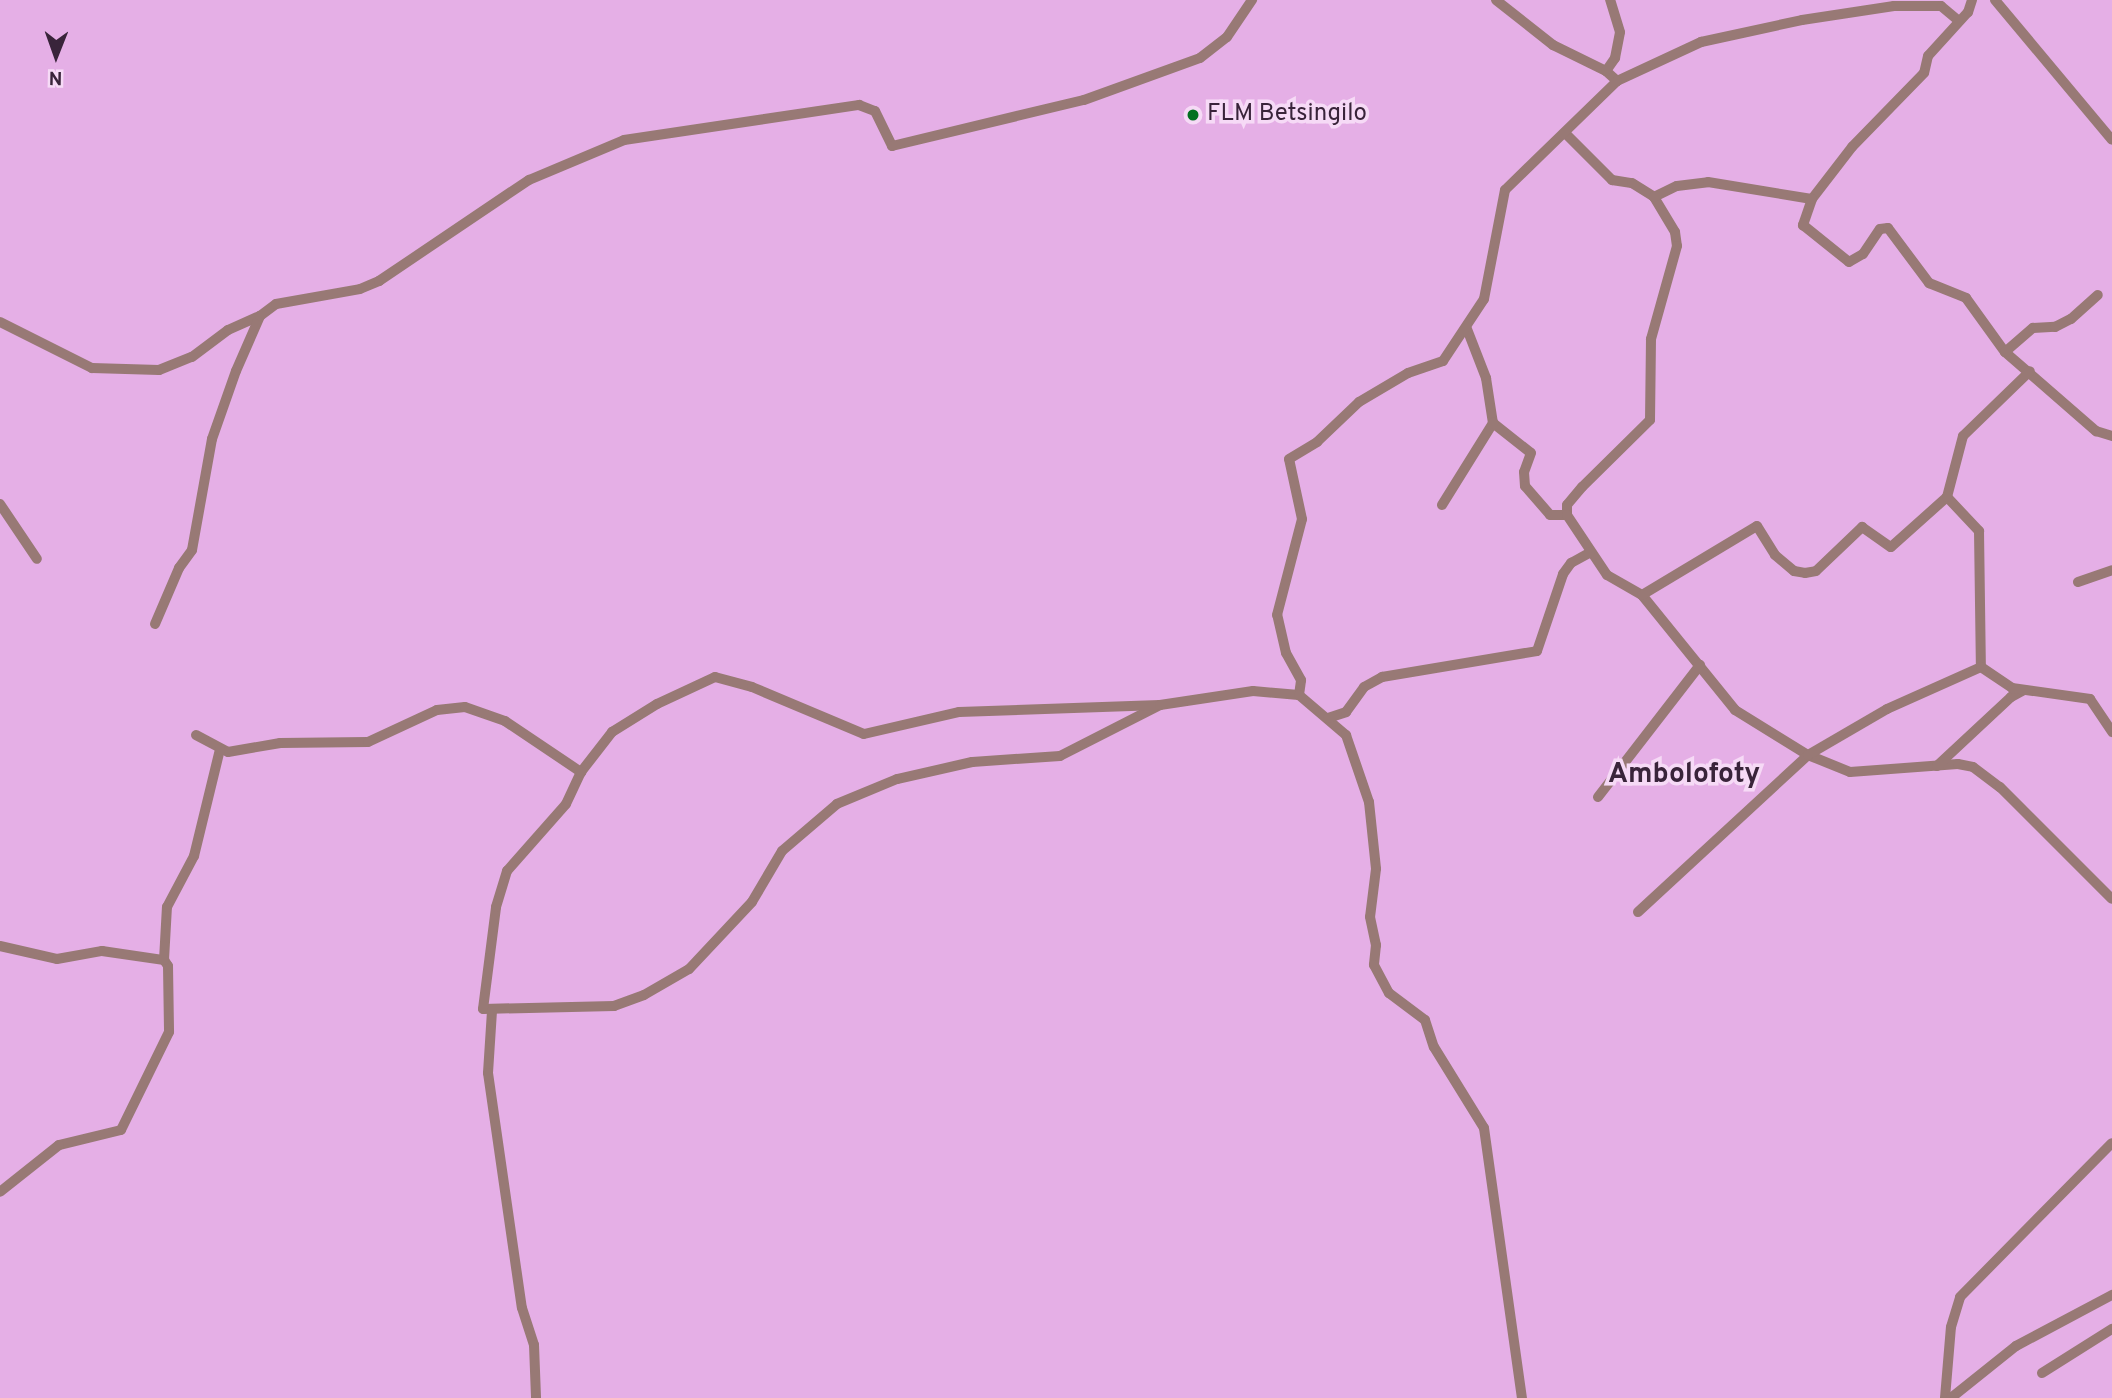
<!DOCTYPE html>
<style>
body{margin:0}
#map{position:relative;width:2112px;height:1398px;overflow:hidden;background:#e5afe6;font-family:Overpass,sans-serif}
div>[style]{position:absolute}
.minor>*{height:10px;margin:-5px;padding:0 5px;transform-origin:5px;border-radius:5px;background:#987975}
.dots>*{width:19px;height:19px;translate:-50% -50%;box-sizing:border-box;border:4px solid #f6daf6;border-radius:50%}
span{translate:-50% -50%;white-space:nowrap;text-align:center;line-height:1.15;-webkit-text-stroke:7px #f6daf6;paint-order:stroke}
.poi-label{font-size:24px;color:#39243a}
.left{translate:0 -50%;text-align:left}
.quarter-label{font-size:28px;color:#39243a;font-weight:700}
.north{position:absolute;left:21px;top:21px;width:70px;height:70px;-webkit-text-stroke:5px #f6daf6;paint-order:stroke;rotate:181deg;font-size:19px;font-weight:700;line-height:28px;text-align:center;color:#39243a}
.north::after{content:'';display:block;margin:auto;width:24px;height:32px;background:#39243a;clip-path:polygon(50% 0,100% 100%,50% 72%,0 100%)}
</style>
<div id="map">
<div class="minor">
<i style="left:1496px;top:0;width:73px;rotate:38.3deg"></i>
<i style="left:1553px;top:45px;width:59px;rotate:26.1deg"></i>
<i style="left:1606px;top:71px;width:15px;rotate:42deg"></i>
<i style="left:1617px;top:81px;width:93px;rotate:-24.9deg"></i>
<i style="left:1701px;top:42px;width:103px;rotate:-12.3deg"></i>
<i style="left:1802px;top:20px;width:93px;rotate:-8.7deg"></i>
<i style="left:1894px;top:6px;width:47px"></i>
<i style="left:1941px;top:6px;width:23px;rotate:40deg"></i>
<i style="left:1972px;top:0;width:13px;rotate:108deg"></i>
<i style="left:1968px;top:12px;width:59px;rotate:132.3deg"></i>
<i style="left:1928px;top:56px;width:17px;rotate:103deg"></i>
<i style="left:1924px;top:73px;width:103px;rotate:134.2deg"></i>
<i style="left:1852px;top:147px;width:66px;rotate:127.6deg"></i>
<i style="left:1812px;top:199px;width:28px;rotate:109deg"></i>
<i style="left:1803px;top:225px;width:59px;rotate:38.8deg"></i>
<i style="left:1849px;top:262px;width:16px;rotate:-30deg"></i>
<i style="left:1863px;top:254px;width:30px;rotate:-56deg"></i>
<i style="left:1880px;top:229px;width:8px;rotate:-7deg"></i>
<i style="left:1888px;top:228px;width:69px;rotate:53.3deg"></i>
<i style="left:1929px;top:283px;width:40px;rotate:22deg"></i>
<i style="left:1966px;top:298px;width:67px;rotate:54.2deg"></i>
<i style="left:2005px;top:352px;width:121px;rotate:41deg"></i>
<i style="left:2096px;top:431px;width:17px;rotate:17deg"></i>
<i style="left:1995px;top:0;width:182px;rotate:50.1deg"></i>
<i style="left:1606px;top:71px;width:16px;rotate:-55deg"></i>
<i style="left:1615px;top:58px;width:26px;rotate:-79deg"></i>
<i style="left:1620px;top:32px;width:34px;rotate:-107deg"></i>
<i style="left:1567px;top:135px;width:64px;rotate:45deg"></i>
<i style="left:1612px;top:180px;width:20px;rotate:9deg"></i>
<i style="left:1632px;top:183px;width:26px;rotate:32deg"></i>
<i style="left:1654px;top:197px;width:41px;rotate:59deg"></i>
<i style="left:1675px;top:232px;width:14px;rotate:82deg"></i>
<i style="left:1677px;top:246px;width:97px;rotate:105.6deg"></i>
<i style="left:1651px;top:339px;width:81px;rotate:90.7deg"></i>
<i style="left:1650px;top:420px;width:95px;rotate:135.4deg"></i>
<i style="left:1582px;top:487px;width:23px;rotate:130deg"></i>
<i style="left:1567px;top:505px;width:10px;rotate:90deg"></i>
<i style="left:1654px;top:197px;width:25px;rotate:-26deg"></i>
<i style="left:1677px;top:186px;width:31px;rotate:-7deg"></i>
<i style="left:1708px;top:182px;width:105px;rotate:9.3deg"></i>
<i style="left:0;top:322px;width:103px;rotate:26.6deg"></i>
<i style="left:92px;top:368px;width:67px;rotate:1.7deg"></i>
<i style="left:159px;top:370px;width:35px;rotate:-22deg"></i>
<i style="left:192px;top:357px;width:45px;rotate:-36.9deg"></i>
<i style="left:228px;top:330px;width:35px;rotate:-24deg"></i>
<i style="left:1467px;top:329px;width:53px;rotate:68.8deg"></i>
<i style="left:1486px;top:378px;width:46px;rotate:81.2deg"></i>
<i style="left:1493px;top:423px;width:48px;rotate:38.3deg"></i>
<i style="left:1531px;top:453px;width:20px;rotate:110deg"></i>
<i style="left:1524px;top:472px;width:14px;rotate:86deg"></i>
<i style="left:1525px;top:486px;width:38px;rotate:49deg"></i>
<i style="left:1550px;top:515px;width:17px"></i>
<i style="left:1567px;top:515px;width:72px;rotate:56.3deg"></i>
<i style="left:1607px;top:575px;width:40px;rotate:29.7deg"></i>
<i style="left:1642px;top:595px;width:148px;rotate:51deg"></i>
<i style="left:1735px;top:710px;width:86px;rotate:31.7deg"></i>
<i style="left:1808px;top:755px;width:45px;rotate:22deg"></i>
<i style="left:1850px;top:772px;width:108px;rotate:-4.2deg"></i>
<i style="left:1958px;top:764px;width:15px;rotate:11deg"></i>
<i style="left:1973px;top:767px;width:34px;rotate:37deg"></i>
<i style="left:2000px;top:787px;width:158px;rotate:45deg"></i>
<i style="left:2005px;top:352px;width:37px;rotate:-41deg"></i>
<i style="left:2033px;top:328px;width:22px;rotate:-3deg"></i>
<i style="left:2055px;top:327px;width:18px;rotate:-27deg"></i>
<i style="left:2071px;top:319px;width:36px;rotate:-42deg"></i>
<i style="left:1947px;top:497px;width:47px;rotate:46.7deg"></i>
<i style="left:1979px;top:531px;width:136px;rotate:89.2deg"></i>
<i style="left:0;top:504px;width:66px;rotate:56.1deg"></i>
<i style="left:1442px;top:505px;width:97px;rotate:-58.1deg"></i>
<i style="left:2078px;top:582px;width:36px;rotate:-19deg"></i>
<i style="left:1642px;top:595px;width:134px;rotate:-31deg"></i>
<i style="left:1757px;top:526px;width:34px;rotate:58deg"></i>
<i style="left:1775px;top:555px;width:25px;rotate:40deg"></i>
<i style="left:1794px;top:571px;width:11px;rotate:10deg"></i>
<i style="left:1805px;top:573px;width:11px;rotate:-10deg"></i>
<i style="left:1816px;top:571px;width:64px;rotate:-43.7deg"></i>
<i style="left:1862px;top:527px;width:35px;rotate:35deg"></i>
<i style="left:1891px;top:547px;width:75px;rotate:-41.8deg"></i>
<i style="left:1947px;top:497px;width:63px;rotate:-75.3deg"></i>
<i style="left:1963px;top:436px;width:93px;rotate:-44.1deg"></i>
<i style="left:155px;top:624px;width:61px;rotate:-66.8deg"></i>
<i style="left:179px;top:568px;width:22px;rotate:-54deg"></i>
<i style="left:192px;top:550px;width:113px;rotate:-79.8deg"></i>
<i style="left:212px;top:439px;width:72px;rotate:-70.6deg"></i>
<i style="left:236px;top:371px;width:60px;rotate:-66.4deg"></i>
<i style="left:260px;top:316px;width:20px;rotate:-37deg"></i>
<i style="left:276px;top:304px;width:85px;rotate:-10.1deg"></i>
<i style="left:360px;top:289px;width:21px;rotate:-23deg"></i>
<i style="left:379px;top:281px;width:181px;rotate:-34deg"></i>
<i style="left:529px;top:180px;width:103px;rotate:-22.8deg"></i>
<i style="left:624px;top:140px;width:238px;rotate:-8.5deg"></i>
<i style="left:859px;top:105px;width:17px;rotate:21deg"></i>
<i style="left:875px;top:111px;width:39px;rotate:64deg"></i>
<i style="left:892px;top:146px;width:197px;rotate:-13.5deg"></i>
<i style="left:1084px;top:100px;width:123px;rotate:-19.9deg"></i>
<i style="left:1200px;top:58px;width:34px;rotate:-38deg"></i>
<i style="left:1227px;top:37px;width:45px;rotate:-56deg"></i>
<i style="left:1299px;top:695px;width:15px;rotate:-82deg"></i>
<i style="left:1301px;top:680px;width:31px;rotate:-119deg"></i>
<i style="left:1286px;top:653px;width:39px;rotate:-103deg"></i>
<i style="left:1277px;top:615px;width:99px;rotate:-75.4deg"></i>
<i style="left:1302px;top:519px;width:61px;rotate:-102.2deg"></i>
<i style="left:1289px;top:459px;width:33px;rotate:-31deg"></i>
<i style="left:1317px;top:442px;width:58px;rotate:-43.6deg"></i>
<i style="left:1359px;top:402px;width:57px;rotate:-30.6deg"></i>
<i style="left:1408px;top:373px;width:37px;rotate:-19deg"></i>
<i style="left:1443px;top:361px;width:74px;rotate:-56.5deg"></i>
<i style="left:1484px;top:299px;width:111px;rotate:-79.1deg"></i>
<i style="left:1505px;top:190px;width:156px;rotate:-44.2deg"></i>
<i style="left:1160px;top:705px;width:112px;rotate:153deg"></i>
<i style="left:1060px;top:756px;width:88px;rotate:176.1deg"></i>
<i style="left:972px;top:762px;width:77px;rotate:167.2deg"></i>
<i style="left:897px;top:779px;width:65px;rotate:157.4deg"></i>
<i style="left:837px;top:804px;width:72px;rotate:139.5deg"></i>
<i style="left:782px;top:851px;width:59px;rotate:120.5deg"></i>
<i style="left:752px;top:902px;width:92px;rotate:133.2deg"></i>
<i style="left:689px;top:969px;width:52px;rotate:150deg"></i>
<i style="left:644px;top:995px;width:32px;rotate:160deg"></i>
<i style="left:614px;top:1006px;width:131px;rotate:178.7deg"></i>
<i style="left:483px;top:1009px;width:103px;rotate:-82.7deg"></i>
<i style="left:496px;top:907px;width:38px;rotate:-73deg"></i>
<i style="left:507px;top:871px;width:89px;rotate:-48.6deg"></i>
<i style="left:566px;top:804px;width:35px;rotate:-65deg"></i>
<i style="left:581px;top:772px;width:51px;rotate:-52.2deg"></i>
<i style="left:612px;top:732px;width:53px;rotate:-31.9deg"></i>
<i style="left:657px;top:704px;width:64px;rotate:-25deg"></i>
<i style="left:715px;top:677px;width:38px;rotate:15deg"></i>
<i style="left:752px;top:687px;width:121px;rotate:22.8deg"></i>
<i style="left:864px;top:734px;width:98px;rotate:-13deg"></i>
<i style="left:959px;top:712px;width:201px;rotate:-2deg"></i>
<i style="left:1160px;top:705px;width:94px;rotate:-8.6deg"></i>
<i style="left:1253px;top:691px;width:46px;rotate:5deg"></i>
<i style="left:1299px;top:695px;width:62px;rotate:40.4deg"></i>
<i style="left:1346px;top:735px;width:71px;rotate:71.1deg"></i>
<i style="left:1369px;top:802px;width:67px;rotate:84deg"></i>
<i style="left:1376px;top:869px;width:48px;rotate:97.1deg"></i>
<i style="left:1370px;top:917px;width:29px;rotate:78deg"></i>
<i style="left:1376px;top:945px;width:20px;rotate:96deg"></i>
<i style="left:1374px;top:965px;width:32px;rotate:62deg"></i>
<i style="left:1389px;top:993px;width:45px;rotate:36.9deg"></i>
<i style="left:1425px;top:1020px;width:28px;rotate:72deg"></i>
<i style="left:1434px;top:1047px;width:95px;rotate:58.3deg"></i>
<i style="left:1484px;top:1128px;width:273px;rotate:82deg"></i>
<i style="left:1328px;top:718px;width:19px;rotate:-18deg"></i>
<i style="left:1346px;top:712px;width:31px;rotate:-54deg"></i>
<i style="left:1364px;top:687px;width:21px;rotate:-29deg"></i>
<i style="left:1382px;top:677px;width:157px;rotate:-9.5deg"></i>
<i style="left:1537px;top:651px;width:81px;rotate:-71.3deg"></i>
<i style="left:1563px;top:574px;width:14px;rotate:-54deg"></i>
<i style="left:1571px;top:563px;width:21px;rotate:-29deg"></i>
<i style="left:196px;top:735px;width:36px;rotate:28deg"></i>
<i style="left:228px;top:752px;width:53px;rotate:-9.8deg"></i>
<i style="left:280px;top:743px;width:88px;rotate:-0.7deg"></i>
<i style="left:368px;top:742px;width:76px;rotate:-24.9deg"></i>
<i style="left:437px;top:710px;width:28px;rotate:-6deg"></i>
<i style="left:465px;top:707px;width:42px;rotate:19.3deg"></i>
<i style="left:505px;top:721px;width:92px;rotate:33.9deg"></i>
<i style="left:1937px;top:766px;width:101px;rotate:-43deg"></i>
<i style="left:2011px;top:697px;width:15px;rotate:-28deg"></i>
<i style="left:1598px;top:797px;width:167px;rotate:-52.3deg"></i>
<i style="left:1638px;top:912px;width:231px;rotate:-42.7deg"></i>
<i style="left:1808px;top:755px;width:91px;rotate:-30.2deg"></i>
<i style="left:1887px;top:709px;width:103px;rotate:-24.1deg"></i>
<i style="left:1981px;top:667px;width:37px;rotate:34deg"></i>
<i style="left:2012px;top:688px;width:79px;rotate:8deg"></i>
<i style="left:2090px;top:699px;width:40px;rotate:56deg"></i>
<i style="left:0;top:946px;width:58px;rotate:12.8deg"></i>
<i style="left:57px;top:959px;width:46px;rotate:-10.1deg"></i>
<i style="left:102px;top:951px;width:63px;rotate:8.3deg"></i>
<i style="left:164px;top:960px;width:7px;rotate:56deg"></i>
<i style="left:168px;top:966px;width:66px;rotate:89.1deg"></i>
<i style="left:169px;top:1032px;width:109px;rotate:116.1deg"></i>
<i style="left:121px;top:1130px;width:64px;rotate:166.4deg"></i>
<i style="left:59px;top:1145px;width:75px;rotate:141.5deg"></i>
<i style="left:164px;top:960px;width:53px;rotate:-86.8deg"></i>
<i style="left:167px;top:907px;width:58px;rotate:-62.1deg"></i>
<i style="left:194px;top:856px;width:110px;rotate:-76.3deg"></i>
<i style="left:492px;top:1011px;width:62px;rotate:93.7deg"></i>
<i style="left:488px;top:1073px;width:237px;rotate:81.8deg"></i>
<i style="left:522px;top:1308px;width:39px;rotate:72deg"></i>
<i style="left:534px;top:1345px;width:53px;rotate:87.8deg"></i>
<i style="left:2042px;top:1373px;width:83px;rotate:-32.2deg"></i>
<i style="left:1945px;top:1398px;width:71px;rotate:-85.2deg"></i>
<i style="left:1951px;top:1327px;width:31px;rotate:-73deg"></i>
<i style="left:1960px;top:1297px;width:216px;rotate:-45.4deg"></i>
<i style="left:1951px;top:1398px;width:83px;rotate:-38.7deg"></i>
<i style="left:2016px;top:1346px;width:109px;rotate:-28deg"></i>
</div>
<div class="dots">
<i style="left:1193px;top:115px;background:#037021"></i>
</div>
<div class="poi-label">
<span class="left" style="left:1207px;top:115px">FLM Betsingilo</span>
</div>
<div class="quarter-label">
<span style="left:1684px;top:775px">Ambolofoty</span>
</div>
<div class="north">N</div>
</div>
